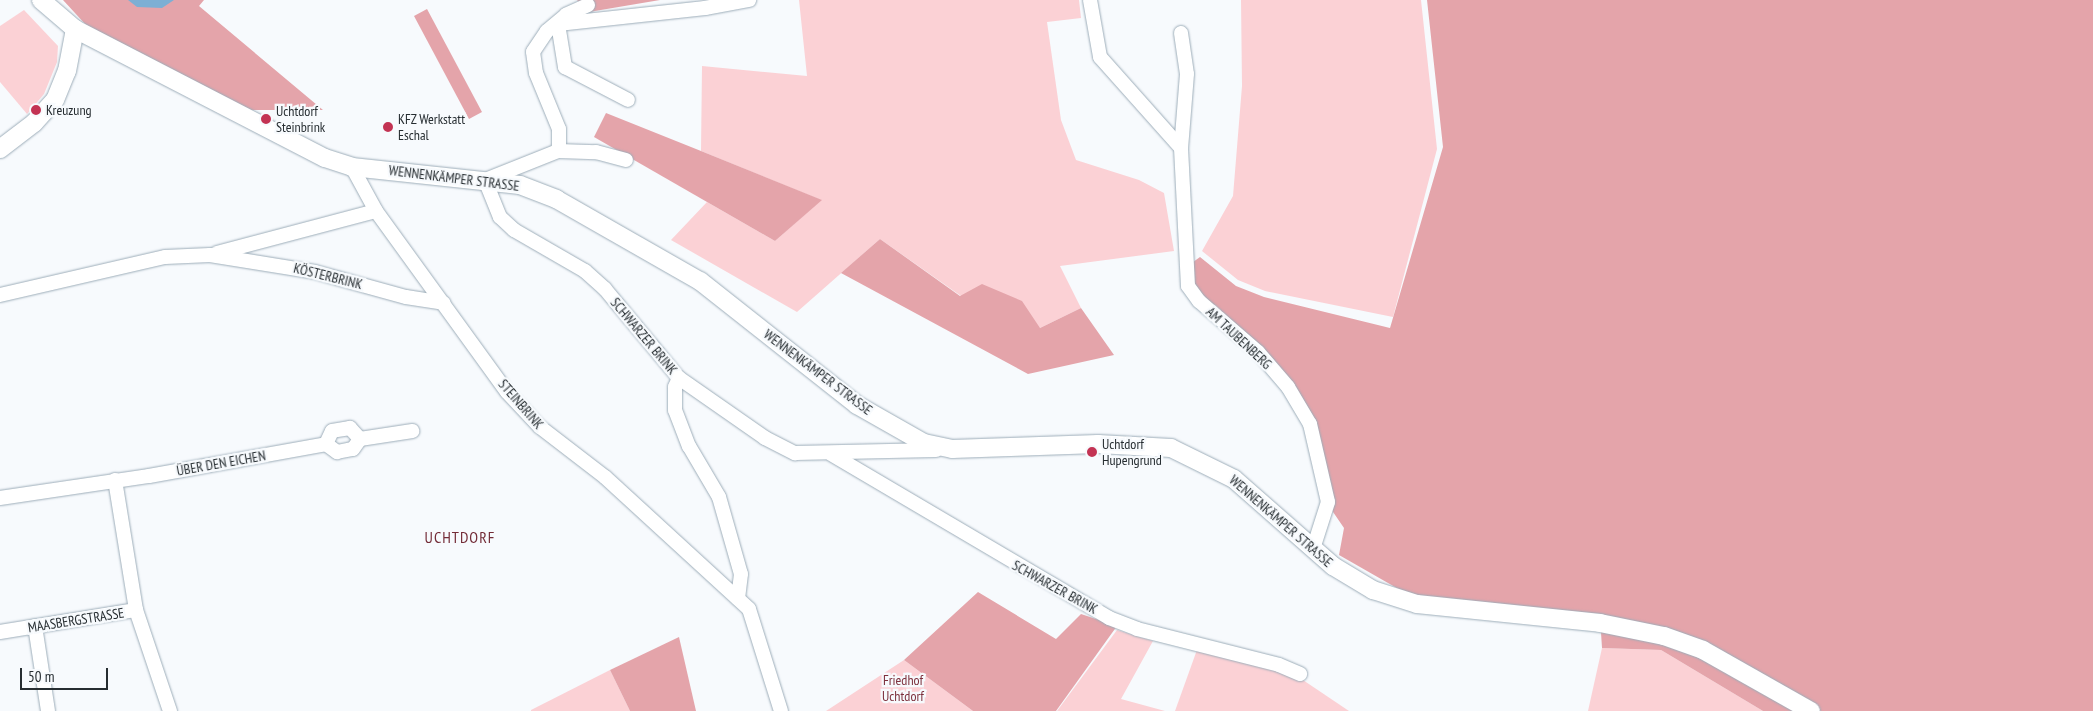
<!DOCTYPE html>
<meta charset="utf-8">
<style>
body{margin:0}
#map{position:relative;width:2093px;height:711px;overflow:hidden;background:#f7fafd;font-family:"PT Sans Narrow",sans-serif}
div>[style]{position:absolute}
.green>*{inset:0;background:#fbd1d5}
.forest>*{inset:0;background:#e4a4aa}
.water>*{inset:0;background:#7dafd4}
.roads{filter:drop-shadow(0 0 1px #9dadb9) drop-shadow(0 0 1px #9dadb9)}
.minor>*{height:14px;margin:-7px;padding:0 7px;transform-origin:7px;border-radius:7px;background:#fff}
.tertiary>*{height:18px;margin:-9px;padding:0 9px;transform-origin:9px;border-radius:9px;background:#fff}
.dots>*{width:14px;height:14px;translate:-50% -50%;box-sizing:border-box;border:2px solid #f7fafd;border-radius:50%}
span{translate:-50% -50%;white-space:nowrap;text-align:center;line-height:1.15;-webkit-text-stroke:4.5px #f7fafd;paint-order:stroke}
.poi-label{font-size:14px;color:#262d31}
.left{translate:0 -50%;text-align:left}
.street-label{font-size:14px;color:#262d31}
.park-label{font-size:14px;color:#7d313d}
.quarter-label{font-size:16px;color:#732c37;letter-spacing:1px}
.scale{position:absolute;left:20px;top:668px;width:88px;height:22px;box-sizing:border-box;border:2px solid #262d31;border-top:0;padding-left:6px;font-size:15px;line-height:18px;white-space:nowrap;color:#262d31;-webkit-text-stroke:4px #f7fafd;paint-order:stroke}
</style>
<div id="map">
<div class="green">
<i style="clip-path:polygon(799px 0,1079px 0,1081px 18px,1047px 22px,1061px 120px,1076px 160px,1139px 180px,1164px 193px,1174px 251px,1060px 266px,1081px 308px,1040px 328px,961px 296px,880px 239px,797px 312px,671px 240px,707px 202px,775px 241px,821px 200px,701px 151px,702px 66px,807px 76px)"></i>
<i style="clip-path:polygon(1241px 0,1421px 0,1437px 149px,1393px 317px,1265px 291px,1238px 280px,1202px 251px,1233px 196px,1242px 86px)"></i>
<i style="clip-path:polygon(24px 10px,58px 46px,57px 62px,44px 94px,27px 114px,0 82px,0 26px)"></i>
<i style="clip-path:polygon(1117px 630px,1153px 641px,1121px 699px,1165px 711px,1057px 711px)"></i>
<i style="clip-path:polygon(1198px 647px,1294px 674px,1349px 711px,1175px 711px)"></i>
<i style="clip-path:polygon(1602px 648px,1661px 650px,1763px 711px,1588px 711px)"></i>
<i style="clip-path:polygon(904px 660px,973px 711px,826px 711px)"></i>
<i style="clip-path:polygon(610px 670px,630px 711px,531px 711px,531px 710px)"></i>
</div>
<div class="forest">
<i style="clip-path:polygon(63px 0,204px 0,199px 6px,323px 110px,248px 110px,86px 25px)"></i>
<i style="clip-path:polygon(577px 0,660px 0,589px 12px)"></i>
<i style="clip-path:polygon(1427px 0,2093px 0,2093px 711px,1763px 711px,1661px 650px,1602px 648px,1600px 617px,1409px 595px,1339px 555px,1344px 528px,1331px 509px,1312px 423px,1191px 285px,1189px 265px,1200px 257px,1236px 286px,1264px 297px,1390px 328px,1443px 147px)"></i>
<i style="clip-path:polygon(427px 9px,482px 112px,469px 119px,414px 16px)"></i>
<i style="clip-path:polygon(606px 113px,701px 151px,822px 200px,775px 241px,594px 137px)"></i>
<i style="clip-path:polygon(880px 239px,960px 296px,982px 284px,1022px 301px,1040px 328px,1081px 308px,1114px 355px,1028px 374px,841px 273px)"></i>
<i style="clip-path:polygon(978px 592px,1056px 639px,1081px 614px,1117px 626px,1056px 711px,973px 711px,904px 660px)"></i>
<i style="clip-path:polygon(679px 637px,696px 711px,630px 711px,610px 670px)"></i>
</div>
<div class="water">
<i style="clip-path:polygon(128px 0,174px 0,162px 8px,137px 7px)"></i>
</div>
<div class="roads">
<div class="minor">
<i style="left:1090px;top:0;width:58px;rotate:80deg"></i>
<i style="left:1100px;top:57px;width:122px;rotate:48.3deg"></i>
<i style="left:588px;top:5px;width:24px;rotate:156deg"></i>
<i style="left:566px;top:15px;width:25px;rotate:140deg"></i>
<i style="left:547px;top:31px;width:25px;rotate:124deg"></i>
<i style="left:533px;top:52px;width:21px;rotate:82deg"></i>
<i style="left:536px;top:73px;width:61px;rotate:67.7deg"></i>
<i style="left:559px;top:129px;width:16px;rotate:90deg"></i>
<i style="left:559px;top:145px;width:6px;rotate:99deg"></i>
<i style="left:558px;top:151px;width:79px;rotate:158.3deg"></i>
<i style="left:485px;top:180px;width:40px;rotate:68deg"></i>
<i style="left:500px;top:217px;width:19px;rotate:43deg"></i>
<i style="left:514px;top:230px;width:82px;rotate:30deg"></i>
<i style="left:585px;top:271px;width:27px;rotate:42deg"></i>
<i style="left:605px;top:289px;width:116px;rotate:50.3deg"></i>
<i style="left:679px;top:378px;width:105px;rotate:34.9deg"></i>
<i style="left:765px;top:438px;width:34px;rotate:27deg"></i>
<i style="left:795px;top:453px;width:141px;rotate:-1.2deg"></i>
<i style="left:558px;top:24px;width:148px;rotate:-6.2deg"></i>
<i style="left:705px;top:8px;width:45px;rotate:-10.3deg"></i>
<i style="left:558px;top:24px;width:44px;rotate:80.8deg"></i>
<i style="left:565px;top:67px;width:71px;rotate:27.6deg"></i>
<i style="left:1181px;top:33px;width:41px;rotate:81.7deg"></i>
<i style="left:1187px;top:74px;width:74px;rotate:94.6deg"></i>
<i style="left:1181px;top:148px;width:138px;rotate:87.1deg"></i>
<i style="left:1188px;top:286px;width:19px;rotate:54deg"></i>
<i style="left:1199px;top:301px;width:78px;rotate:40.8deg"></i>
<i style="left:1258px;top:352px;width:46px;rotate:49.4deg"></i>
<i style="left:1288px;top:387px;width:43px;rotate:59.3deg"></i>
<i style="left:1310px;top:424px;width:80px;rotate:77deg"></i>
<i style="left:1328px;top:502px;width:49px;rotate:107.7deg"></i>
<i style="left:558px;top:151px;width:38px;rotate:2deg"></i>
<i style="left:596px;top:152px;width:31px;rotate:15deg"></i>
<i style="left:352px;top:167px;width:50px;rotate:61.4deg"></i>
<i style="left:376px;top:211px;width:223px;rotate:54.1deg"></i>
<i style="left:507px;top:392px;width:48px;rotate:46.7deg"></i>
<i style="left:540px;top:427px;width:82px;rotate:37.6deg"></i>
<i style="left:605px;top:477px;width:195px;rotate:42.5deg"></i>
<i style="left:749px;top:609px;width:107px;rotate:72.6deg"></i>
<i style="left:217px;top:253px;width:164px;rotate:-14.8deg"></i>
<i style="left:0;top:295px;width:169px;rotate:-13deg"></i>
<i style="left:165px;top:257px;width:45px;rotate:-2.5deg"></i>
<i style="left:210px;top:255px;width:106px;rotate:9.2deg"></i>
<i style="left:315px;top:272px;width:94px;rotate:15.4deg"></i>
<i style="left:406px;top:297px;width:38px;rotate:9deg"></i>
<i style="left:679px;top:378px;width:10px;rotate:114deg"></i>
<i style="left:675px;top:387px;width:23px;rotate:90deg"></i>
<i style="left:675px;top:410px;width:39px;rotate:69deg"></i>
<i style="left:689px;top:446px;width:59px;rotate:59.5deg"></i>
<i style="left:719px;top:497px;width:80px;rotate:74.1deg"></i>
<i style="left:741px;top:574px;width:25px;rotate:97deg"></i>
<i style="left:360px;top:439px;width:53px;rotate:-8.7deg"></i>
<i style="left:831px;top:454px;width:323px;rotate:30.5deg"></i>
<i style="left:1109px;top:618px;width:30px;rotate:21deg"></i>
<i style="left:1137px;top:629px;width:146px;rotate:14.2deg"></i>
<i style="left:1279px;top:665px;width:23px;rotate:23deg"></i>
<i style="left:115px;top:480px;width:132px;rotate:80.8deg"></i>
<i style="left:136px;top:610px;width:107px;rotate:71.4deg"></i>
<i style="left:0;top:498px;width:151px;rotate:-8.4deg"></i>
<i style="left:149px;top:476px;width:180px;rotate:-10.2deg"></i>
<i style="left:326px;top:444px;width:14px;rotate:36deg"></i>
<i style="left:337px;top:452px;width:16px;rotate:-11deg"></i>
<i style="left:353px;top:449px;width:12px;rotate:-55deg"></i>
<i style="left:360px;top:439px;width:15px;rotate:-132deg"></i>
<i style="left:350px;top:428px;width:18px;rotate:171deg"></i>
<i style="left:332px;top:431px;width:14px;rotate:115deg"></i>
<i style="left:35px;top:626px;width:86px;rotate:81.3deg"></i>
<i style="left:0;top:632px;width:138px;rotate:-9.2deg"></i>
</div>
<div class="tertiary">
<i style="left:41px;top:0;width:45px;rotate:40.5deg"></i>
<i style="left:75px;top:29px;width:281px;rotate:27.3deg"></i>
<i style="left:325px;top:158px;width:28px;rotate:18deg"></i>
<i style="left:352px;top:167px;width:169px;rotate:6.1deg"></i>
<i style="left:520px;top:185px;width:39px;rotate:21deg"></i>
<i style="left:556px;top:199px;width:166px;rotate:29.7deg"></i>
<i style="left:700px;top:281px;width:200px;rotate:38.3deg"></i>
<i style="left:857px;top:405px;width:77px;rotate:29.6deg"></i>
<i style="left:924px;top:443px;width:29px;rotate:12deg"></i>
<i style="left:952px;top:449px;width:146px;rotate:-2deg"></i>
<i style="left:1098px;top:444px;width:73px;rotate:3.1deg"></i>
<i style="left:1171px;top:448px;width:70px;rotate:26.2deg"></i>
<i style="left:1234px;top:479px;width:132px;rotate:41.3deg"></i>
<i style="left:1333px;top:566px;width:47px;rotate:31deg"></i>
<i style="left:1373px;top:590px;width:46px;rotate:17.7deg"></i>
<i style="left:1417px;top:604px;width:184px;rotate:5.9deg"></i>
<i style="left:1600px;top:623px;width:65px;rotate:11.5deg"></i>
<i style="left:1664px;top:636px;width:41px;rotate:19.7deg"></i>
<i style="left:1703px;top:650px;width:124px;rotate:29.5deg"></i>
<i style="left:0;top:149px;width:43px;rotate:-37.4deg"></i>
<i style="left:34px;top:123px;width:31px;rotate:-48deg"></i>
<i style="left:55px;top:100px;width:31px;rotate:-68deg"></i>
<i style="left:67px;top:71px;width:43px;rotate:-79.2deg"></i>
</div>
</div>
<div class="dots">
<i style="left:36px;top:110px;background:#c33353"></i>
<i style="left:266px;top:119px;background:#c33353"></i>
<i style="left:388px;top:127px;background:#c33353"></i>
<i style="left:1092px;top:452px;background:#c33353"></i>
</div>
<div class="poi-label">
<span class="left" style="left:46px;top:110px">Kreuzung</span>
<span class="left" style="left:276px;top:119px">Uchtdorf<br>Steinbrink</span>
<span class="left" style="left:398px;top:127px">KFZ Werkstatt<br>Eschal</span>
<span class="left" style="left:1102px;top:452px">Uchtdorf<br>Hupengrund</span>
</div>
<div class="street-label">
<span style="left:454px;top:178px;rotate:7deg">WENNENKÄMPER STRASSE</span>
<span style="left:328px;top:276px;rotate:14deg">KÖSTERBRINK</span>
<span style="left:644px;top:336px;rotate:50deg">SCHWARZER BRINK</span>
<span style="left:1239px;top:338px;rotate:43deg">AM TAUBENBERG</span>
<span style="left:818px;top:372px;rotate:37deg">WENNENKÄMPER STRASSE</span>
<span style="left:521px;top:404px;rotate:49deg">STEINBRINK</span>
<span style="left:221px;top:463px;rotate:-10deg">ÜBER DEN EICHEN</span>
<span style="left:1281px;top:521px;rotate:41deg">WENNENKÄMPER STRASSE</span>
<span style="left:1055px;top:587px;rotate:29deg">SCHWARZER BRINK</span>
<span style="left:76px;top:620px;rotate:-9deg">MAASBERGSTRASSE</span>
</div>
<div class="park-label">
<span style="left:903px;top:688px">Friedhof<br>Uchtdorf</span>
</div>
<div class="quarter-label">
<span style="left:460px;top:537px">UCHTDORF</span>
</div>
<div class="scale">50 m</div>
</div>
